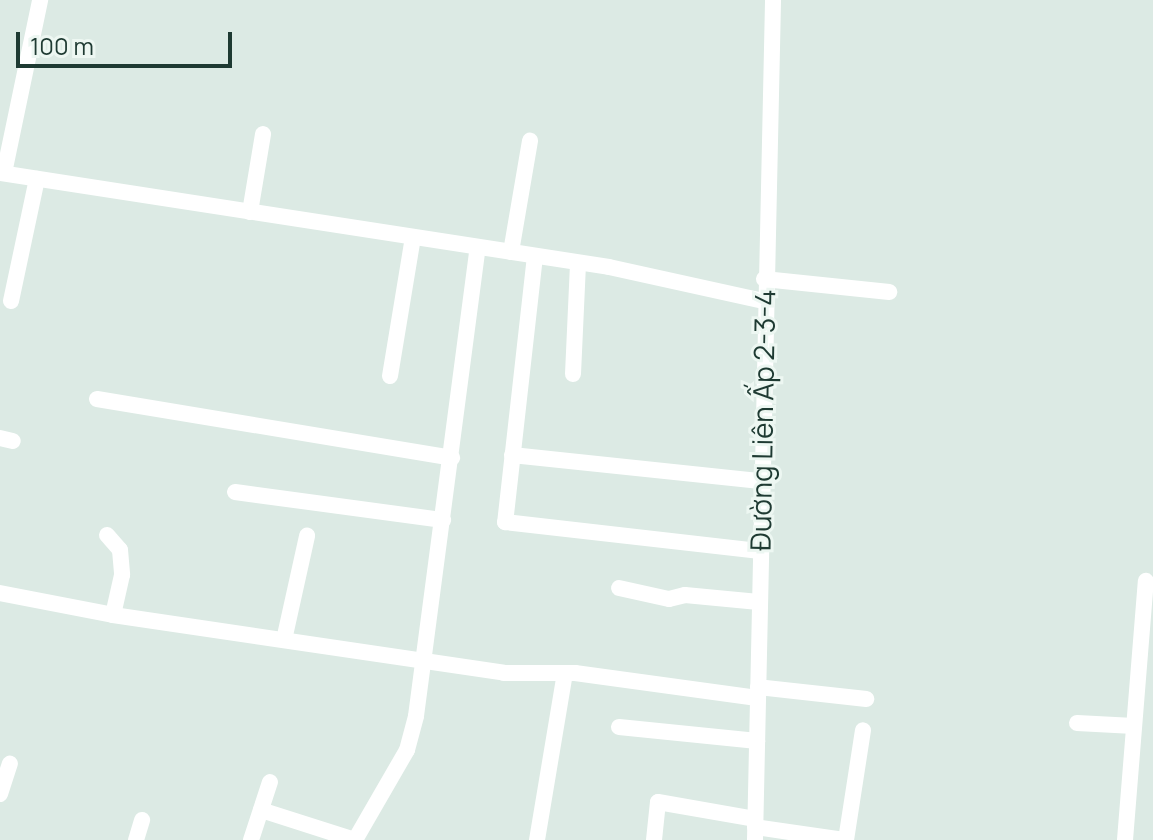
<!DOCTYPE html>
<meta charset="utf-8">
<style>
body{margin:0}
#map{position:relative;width:1153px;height:840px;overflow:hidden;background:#dceae4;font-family:Manrope,sans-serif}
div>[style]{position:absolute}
.minor>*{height:16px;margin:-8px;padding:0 8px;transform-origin:8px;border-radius:8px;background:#fff}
span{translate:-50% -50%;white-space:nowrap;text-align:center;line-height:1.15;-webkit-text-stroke:6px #edf7f2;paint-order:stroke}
.street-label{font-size:28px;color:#1e3a32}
.scale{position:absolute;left:16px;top:32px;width:216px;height:36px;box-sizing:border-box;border:4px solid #1e3a32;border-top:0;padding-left:10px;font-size:24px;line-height:28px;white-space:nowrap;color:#1e3a32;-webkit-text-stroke:6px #edf7f2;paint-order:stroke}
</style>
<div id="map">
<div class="minor">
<i style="left:0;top:173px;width:616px;rotate:8.77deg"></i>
<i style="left:609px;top:267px;width:158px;rotate:12.4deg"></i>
<i style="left:4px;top:173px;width:177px;rotate:-78.2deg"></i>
<i style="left:250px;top:212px;width:79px;rotate:-80.5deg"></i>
<i style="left:511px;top:252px;width:113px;rotate:-80.3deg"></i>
<i style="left:535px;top:256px;width:268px;rotate:96.4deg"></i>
<i style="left:505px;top:522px;width:257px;rotate:6.5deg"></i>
<i style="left:764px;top:279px;width:126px;rotate:5.9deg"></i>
<i style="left:11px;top:301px;width:125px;rotate:-78deg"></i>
<i style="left:573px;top:374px;width:111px;rotate:-87.4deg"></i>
<i style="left:390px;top:376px;width:141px;rotate:-80.6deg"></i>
<i style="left:97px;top:399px;width:360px;rotate:9.4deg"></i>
<i style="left:0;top:438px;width:13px;rotate:13deg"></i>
<i style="left:512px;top:455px;width:250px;rotate:6deg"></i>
<i style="left:235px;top:492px;width:210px;rotate:7.7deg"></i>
<i style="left:107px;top:535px;width:20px;rotate:49deg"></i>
<i style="left:120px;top:550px;width:25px;rotate:85deg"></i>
<i style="left:122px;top:575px;width:41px;rotate:102.7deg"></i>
<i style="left:113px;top:615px;width:395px;rotate:8.4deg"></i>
<i style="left:504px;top:673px;width:71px"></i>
<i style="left:575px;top:673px;width:184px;rotate:7.8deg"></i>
<i style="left:619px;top:588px;width:51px;rotate:12.4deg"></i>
<i style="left:669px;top:599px;width:16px;rotate:-14deg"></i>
<i style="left:685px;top:595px;width:74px;rotate:5.4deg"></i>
<i style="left:0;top:593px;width:115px;rotate:11deg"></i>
<i style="left:284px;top:640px;width:107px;rotate:-77.5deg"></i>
<i style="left:758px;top:687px;width:109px;rotate:6.3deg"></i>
<i style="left:1077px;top:723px;width:57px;rotate:3deg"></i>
<i style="left:619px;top:727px;width:139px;rotate:5.8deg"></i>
<i style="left:0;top:794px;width:32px;rotate:-72deg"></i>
<i style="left:261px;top:810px;width:99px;rotate:17.7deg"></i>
<i style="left:755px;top:827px;width:90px;rotate:8.3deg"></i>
<i style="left:136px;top:840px;width:21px;rotate:-73deg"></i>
<i style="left:251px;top:840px;width:61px;rotate:-71.9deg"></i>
<i style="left:355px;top:840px;width:104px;rotate:-60deg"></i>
<i style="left:407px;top:750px;width:35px;rotate:-75deg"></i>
<i style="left:416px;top:716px;width:473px;rotate:-82.5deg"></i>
<i style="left:537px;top:840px;width:169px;rotate:-80.5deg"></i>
<i style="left:654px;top:840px;width:38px;rotate:-84deg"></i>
<i style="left:658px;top:802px;width:98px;rotate:9.9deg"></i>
<i style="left:755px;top:840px;width:840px;rotate:-88.77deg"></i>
<i style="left:846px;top:840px;width:111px;rotate:-81.2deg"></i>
<i style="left:1125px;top:840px;width:260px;rotate:-85.4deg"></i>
</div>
<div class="street-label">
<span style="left:762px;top:420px;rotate:-89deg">Đường Liên Ấp 2-3-4</span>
</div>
<div class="scale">100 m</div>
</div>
